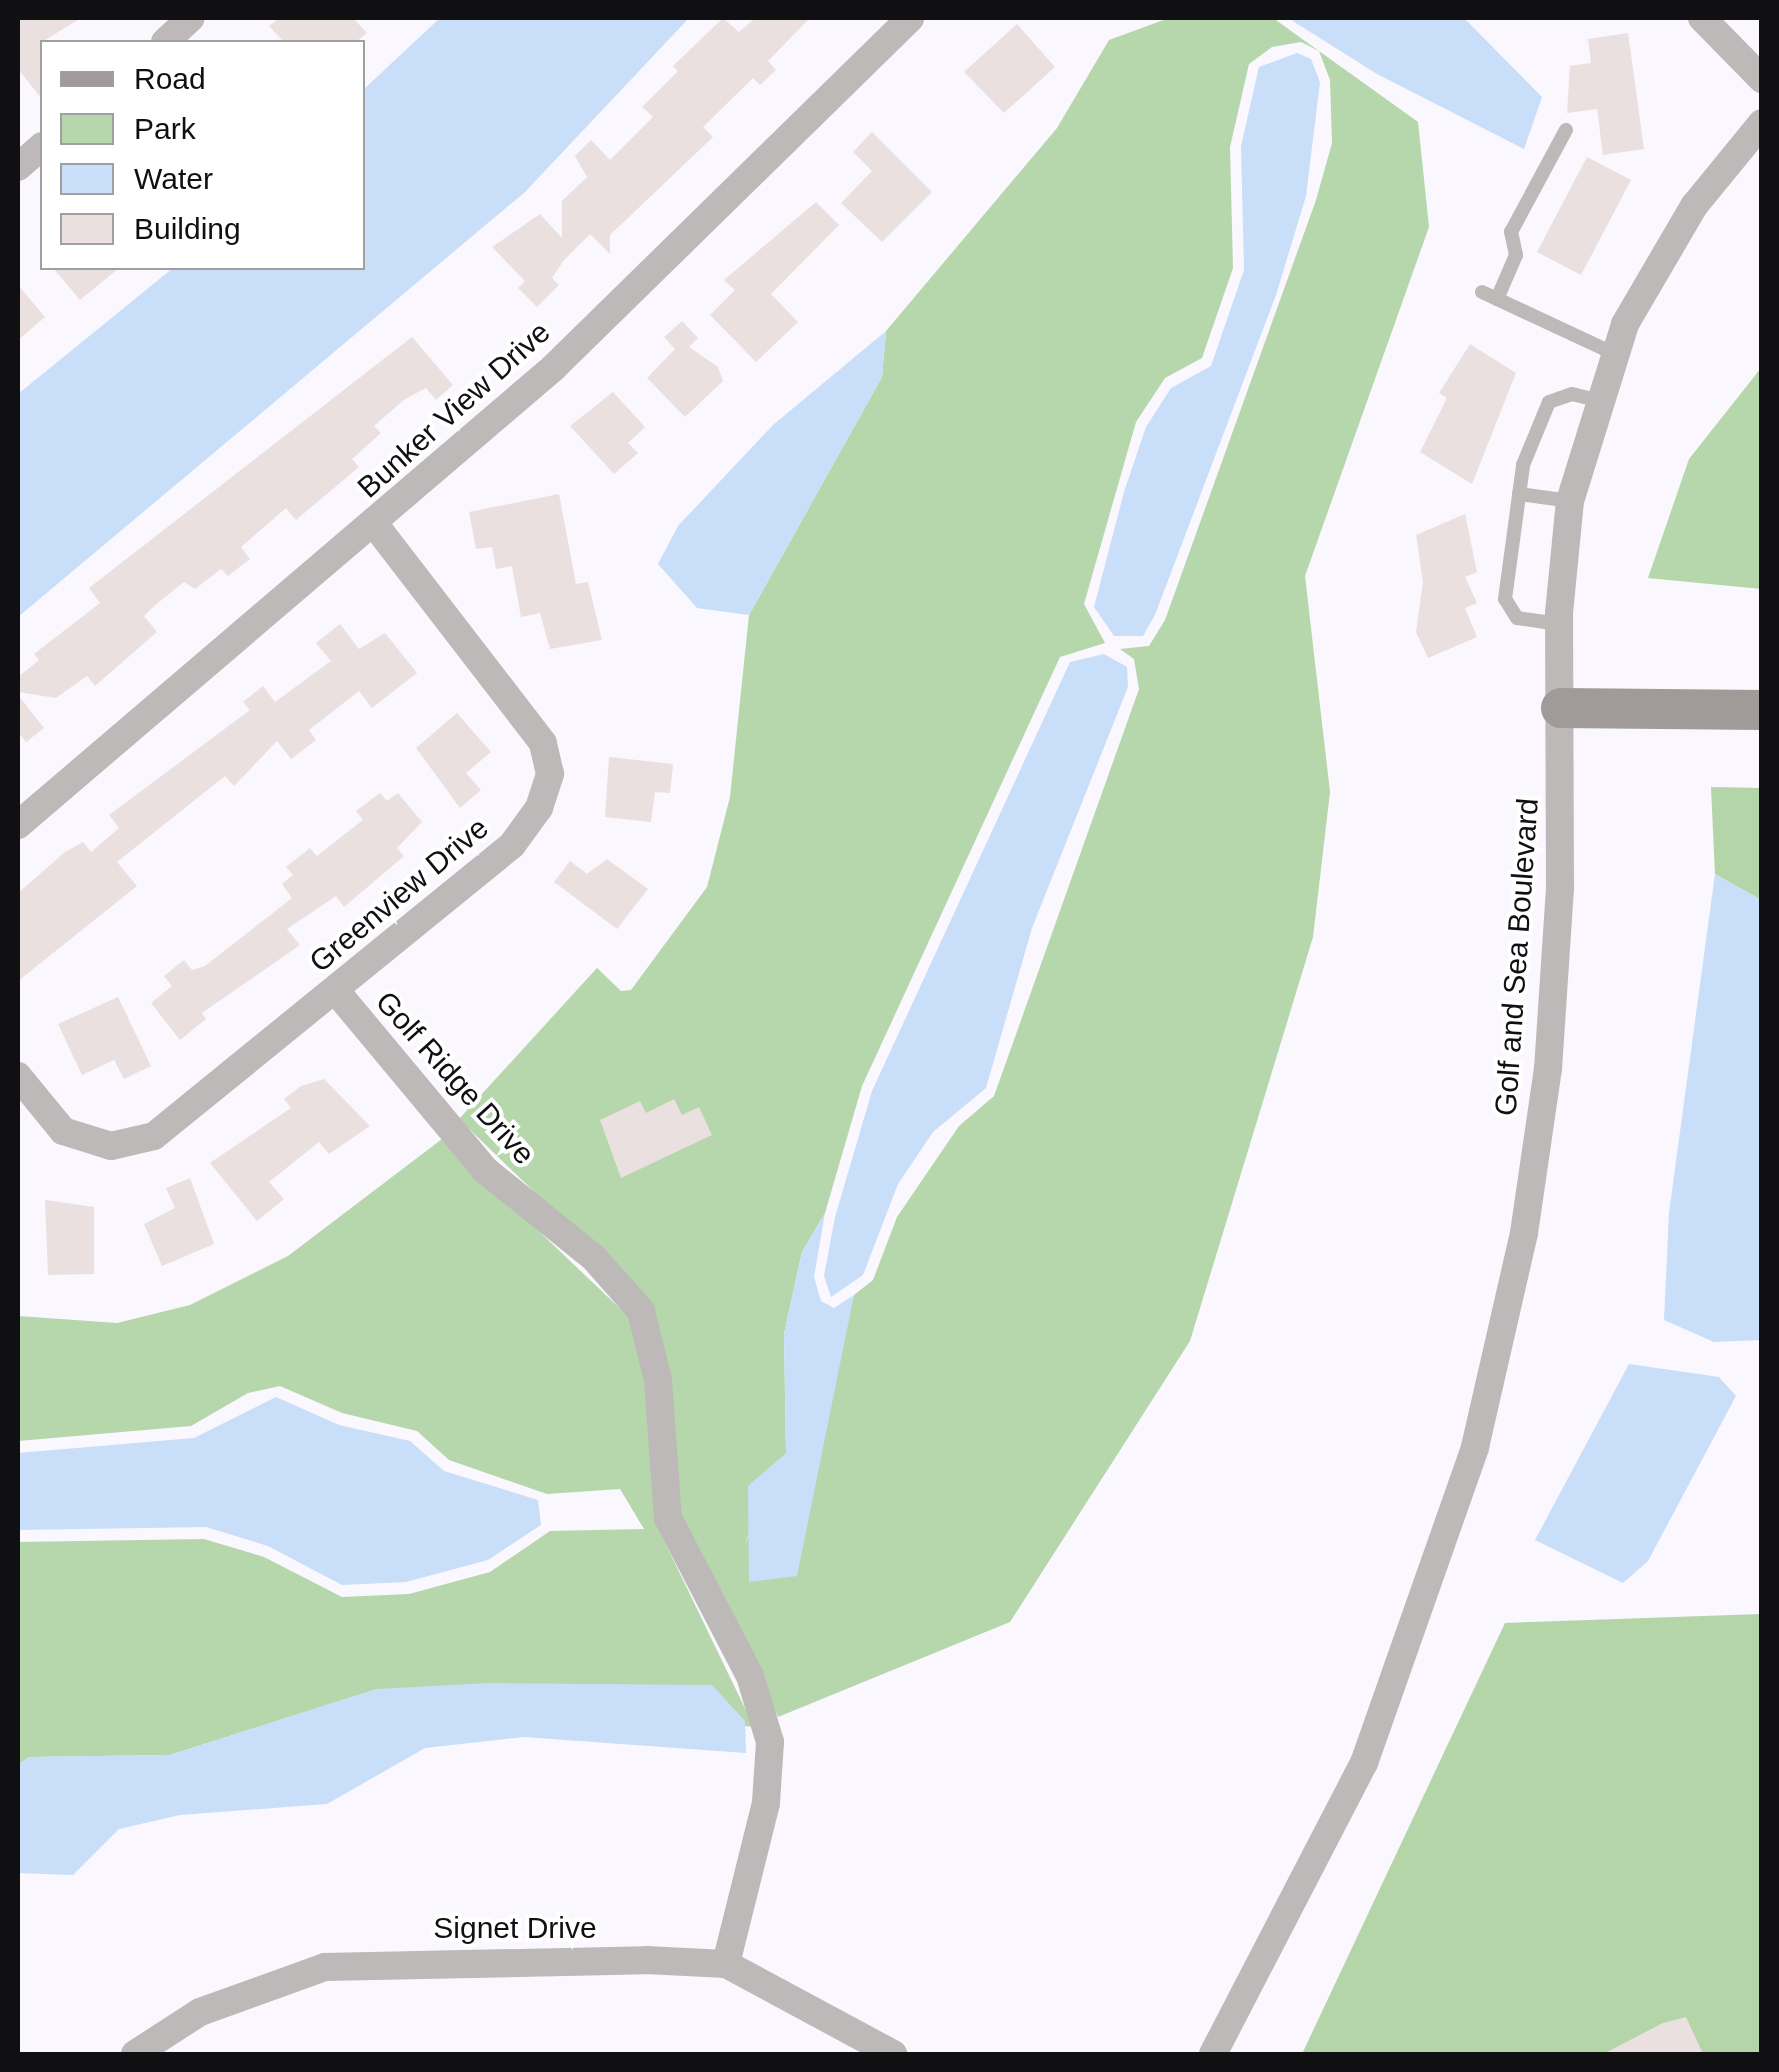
<!DOCTYPE html>
<style>
body{margin:0}
#map{position:relative;width:1779px;height:2072px;overflow:hidden;background:#faf7fe;font-family:Arial,sans-serif}
div>[style]{position:absolute}
.green>*{inset:0;background:#b6d6ac}
.forest>*{inset:0;background:#b4d5a8}
.water>*{inset:0;background:#c9def8}
.building>*{inset:0;background:#eae0df}
.lane>*{height:14px;margin:-7px;padding:0 7px;transform-origin:7px;border-radius:7px;background:#bdb9b8}
.street>*{height:28px;margin:-14px;padding:0 14px;transform-origin:14px;border-radius:14px;background:#bdb9b8}
.secondary>*{height:40px;margin:-20px;padding:0 20px;transform-origin:20px;border-radius:20px;background:#a09a98}
span{translate:-50% -50%;white-space:nowrap;text-align:center;line-height:1.15;-webkit-text-stroke:8px #fff;paint-order:stroke}
.street-label{font-size:30px;color:#100f11}
.frame{position:absolute;inset:0;border:20px solid #100f11;pointer-events:none}
.legend{position:absolute;left:40px;top:40px;width:325px;height:230px;box-sizing:border-box;background:#fff;border:2px solid #9f9fa0;margin:0;padding:12px 18px;list-style:none;font-size:30px;color:#100f11}
.legend li{display:flex;align-items:center;gap:20px;height:50px}
.legend b{width:50px;border:2px solid #9f9fa0}
</style>
<div id="map">
<div class="green">
<i style="clip-path:polygon(evenodd,1169px 18px,1273px 18px,1418px 122px,1429px 227px,1305px 576px,1330px 792px,1313px 937px,1190px 1341px,1010px 1622px,778px 1717px,680px 1515px,653px 1307px,459px 1119px,597px 968px,621px 991px,631px 990px,707px 887px,730px 797px,749px 615px,882px 377px,886px 331px,1057px 128px,1109px 40px,1169px 18px,1301px 42px,1319px 51px,1330px 80px,1332px 143px,1316px 200px,1165px 620px,1149px 646px,1120px 649px,1134px 659px,1139px 689px,994px 1096px,959px 1126px,897px 1217px,873px 1280px,854px 1295px,832px 1380px,744px 1545px,786px 1453px,784px 1334px,802px 1252px,825px 1213px,862px 1086px,1060px 657px,1105px 643px,1084px 604px,1136px 422px,1165px 378px,1202px 358px,1233px 268px,1230px 147px,1249px 64px,1272px 47px,1301px 42px)"></i>
<i style="clip-path:polygon(1761px 368px,1761px 589px,1648px 578px,1689px 459px)"></i>
<i style="clip-path:polygon(442px 1139px,630px 1318px,645px 1382px,656px 1524px,754px 1727px,377px 1689px,170px 1755px,29px 1757px,18px 1765px,18px 1542px,204px 1539px,264px 1557px,342px 1597px,409px 1594px,490px 1572px,550px 1531px,644px 1529px,620px 1489px,547px 1494px,449px 1460px,417px 1431px,342px 1413px,280px 1386px,248px 1393px,191px 1426px,18px 1441px,18px 1316px,117px 1323px,190px 1305px,288px 1256px)"></i>
</div>
<div class="forest">
<i style="clip-path:polygon(1711px 787px,1761px 788px,1761px 900px,1715px 874px)"></i>
<i style="clip-path:polygon(1761px 1614px,1761px 2054px,1302px 2054px,1505px 1623px)"></i>
</div>
<div class="water">
<i style="clip-path:polygon(440px 18px,689px 18px,525px 192px,18px 617px,18px 394px,173px 268px,362px 268px,363px 90px)"></i>
<i style="clip-path:polygon(1288px 18px,1464px 18px,1542px 97px,1524px 149px,1377px 74px)"></i>
<i style="clip-path:polygon(1297px 53px,1311px 59px,1320px 82px,1306px 196px,1276px 295px,1155px 615px,1143px 636px,1114px 636px,1094px 607px,1124px 492px,1146px 427px,1171px 388px,1211px 366px,1244px 270px,1241px 146px,1259px 67px)"></i>
<i style="clip-path:polygon(886px 331px,882px 377px,749px 615px,697px 608px,658px 564px,678px 526px,773px 425px)"></i>
<i style="clip-path:polygon(1104px 654px,1127px 667px,1128px 687px,1032px 928px,986px 1088px,933px 1132px,898px 1184px,863px 1275px,831px 1297px,824px 1276px,835px 1217px,872px 1091px,1070px 662px)"></i>
<i style="clip-path:polygon(1715px 874px,1761px 900px,1761px 1340px,1714px 1342px,1664px 1320px,1669px 1213px)"></i>
<i style="clip-path:polygon(825px 1213px,814px 1277px,821px 1301px,834px 1308px,854px 1295px,797px 1576px,749px 1582px,748px 1486px,786px 1453px,784px 1334px,802px 1252px)"></i>
<i style="clip-path:polygon(1629px 1364px,1719px 1377px,1736px 1396px,1648px 1561px,1623px 1583px,1535px 1540px)"></i>
<i style="clip-path:polygon(276px 1397px,339px 1425px,410px 1441px,444px 1471px,538px 1500px,541px 1525px,488px 1560px,406px 1582px,342px 1585px,268px 1546px,206px 1527px,18px 1530px,18px 1453px,194px 1438px)"></i>
<i style="clip-path:polygon(490px 1683px,712px 1685px,745px 1721px,746px 1753px,524px 1737px,425px 1748px,327px 1804px,180px 1815px,119px 1829px,73px 1875px,18px 1873px,18px 1765px,29px 1757px,170px 1755px,377px 1689px)"></i>
</div>
<div class="building">
<i style="clip-path:polygon(18px 18px,81px 18px,42px 42px,42px 99px,18px 69px)"></i>
<i style="clip-path:polygon(279px 18px,353px 18px,367px 33px,356px 42px,284px 42px,269px 26px)"></i>
<i style="clip-path:polygon(723px 18px,739px 32px,755px 18px,810px 18px,768px 61px,776px 70px,760px 85px,753px 78px,703px 127px,713px 137px,610px 235px,610px 254px,590px 234px,564px 260px,552px 278px,559px 285px,537px 307px,518px 288px,525px 281px,492px 247px,540px 214px,562px 238px,562px 201px,587px 177px,575px 156px,591px 140px,610px 160px,653px 117px,642px 107px,678px 71px,673px 66px)"></i>
<i style="clip-path:polygon(1017px 24px,1055px 67px,1004px 113px,964px 72px)"></i>
<i style="clip-path:polygon(1628px 33px,1644px 149px,1603px 155px,1597px 109px,1567px 113px,1570px 66px,1591px 63px,1588px 39px)"></i>
<i style="clip-path:polygon(872px 132px,932px 192px,882px 242px,841px 203px,872px 171px,853px 152px)"></i>
<i style="clip-path:polygon(1587px 157px,1631px 180px,1581px 275px,1537px 252px)"></i>
<i style="clip-path:polygon(816px 202px,839px 225px,771px 294px,798px 322px,756px 362px,710px 315px,735px 290px,724px 280px)"></i>
<i style="clip-path:polygon(53px 268px,119px 268px,80px 300px)"></i>
<i style="clip-path:polygon(18px 285px,45px 317px,18px 340px)"></i>
<i style="clip-path:polygon(682px 321px,698px 338px,689px 347px,718px 367px,723px 381px,685px 417px,647px 378px,675px 349px,664px 337px)"></i>
<i style="clip-path:polygon(412px 337px,453px 385px,436px 400px,426px 388px,405px 399px,374px 426px,381px 433px,352px 459px,359px 467px,296px 520px,286px 508px,241px 547px,250px 559px,228px 576px,221px 569px,195px 589px,184px 582px,154px 606px,144px 616px,157px 632px,95px 686px,87px 676px,56px 698px,18px 692px,18px 677px,39px 660px,34px 654px,100px 603px,89px 588px)"></i>
<i style="clip-path:polygon(1470px 344px,1516px 373px,1472px 484px,1420px 452px,1447px 398px,1439px 393px)"></i>
<i style="clip-path:polygon(613px 392px,645px 427px,628px 443px,638px 453px,614px 474px,570px 426px)"></i>
<i style="clip-path:polygon(559px 494px,576px 584px,588px 582px,602px 640px,550px 649px,540px 613px,521px 617px,512px 566px,496px 569px,492px 547px,476px 549px,469px 512px)"></i>
<i style="clip-path:polygon(1465px 514px,1477px 572px,1465px 577px,1477px 603px,1465px 608px,1477px 637px,1428px 658px,1416px 632px,1423px 582px,1416px 535px)"></i>
<i style="clip-path:polygon(340px 624px,359px 649px,385px 633px,417px 673px,372px 708px,359px 691px,309px 730px,316px 740px,291px 759px,277px 741px,234px 786px,225px 776px,117px 862px,137px 886px,18px 981px,18px 893px,65px 852px,83px 842px,91px 852px,119px 828px,109px 815px,250px 710px,243px 702px,263px 686px,275px 702px,331px 661px,316px 643px)"></i>
<i style="clip-path:polygon(18px 695px,44px 728px,26px 742px,18px 732px)"></i>
<i style="clip-path:polygon(457px 713px,491px 752px,466px 773px,481px 790px,460px 808px,416px 748px)"></i>
<i style="clip-path:polygon(609px 757px,673px 764px,670px 793px,655px 792px,651px 822px,605px 817px)"></i>
<i style="clip-path:polygon(380px 793px,387px 801px,398px 793px,422px 822px,397px 848px,404px 856px,344px 907px,336px 896px,287px 929px,300px 945px,202px 1013px,206px 1019px,180px 1040px,151px 1003px,172px 986px,164px 976px,184px 960px,192px 970px,205px 966px,292px 898px,282px 884px,293px 875px,286px 867px,310px 848px,317px 856px,350px 830px,363px 820px,356px 811px)"></i>
<i style="clip-path:polygon(607px 859px,648px 889px,617px 929px,554px 882px,570px 861px,587px 874px)"></i>
<i style="clip-path:polygon(118px 997px,151px 1066px,124px 1079px,114px 1060px,82px 1075px,58px 1024px)"></i>
<i style="clip-path:polygon(324px 1079px,370px 1126px,329px 1154px,319px 1142px,269px 1182px,284px 1199px,257px 1221px,210px 1163px,291px 1108px,284px 1099px,301px 1086px)"></i>
<i style="clip-path:polygon(674px 1099px,682px 1115px,699px 1107px,712px 1135px,621px 1178px,600px 1120px,640px 1101px,646px 1113px)"></i>
<i style="clip-path:polygon(190px 1178px,214px 1244px,162px 1266px,144px 1224px,175px 1208px,166px 1188px)"></i>
<i style="clip-path:polygon(45px 1200px,94px 1207px,94px 1274px,48px 1275px)"></i>
<i style="clip-path:polygon(1686px 2017px,1703px 2054px,1603px 2054px,1663px 2023px)"></i>
</div>
<div class="lane">
<i style="left:1482px;top:292px;width:145px;rotate:25deg"></i>
<i style="left:1497px;top:299px;width:48px;rotate:-66.6deg"></i>
<i style="left:1516px;top:255px;width:24px;rotate:-102deg"></i>
<i style="left:1511px;top:232px;width:116px;rotate:-61.7deg"></i>
<i style="left:1519px;top:494px;width:51px;rotate:7.8deg"></i>
<i style="left:1559px;top:624px;width:42px;rotate:-171.9deg"></i>
<i style="left:1517px;top:618px;width:22px;rotate:-122deg"></i>
<i style="left:1505px;top:599px;width:135px;rotate:-82.3deg"></i>
<i style="left:1523px;top:465px;width:68px;rotate:-67.6deg"></i>
<i style="left:1549px;top:402px;width:24px;rotate:-19deg"></i>
<i style="left:1572px;top:394px;width:25px;rotate:14deg"></i>
</div>
<div class="street">
<i style="left:1702px;top:18px;width:86px;rotate:45.5deg"></i>
<i style="left:165px;top:42px;width:35px;rotate:-43deg"></i>
<i style="left:18px;top:167px;width:32px;rotate:-41deg"></i>
<i style="left:18px;top:825px;width:704px;rotate:-40.5deg"></i>
<i style="left:553px;top:368px;width:500px;rotate:-44.4deg"></i>
<i style="left:336px;top:991px;width:233px;rotate:50.2deg"></i>
<i style="left:485px;top:1170px;width:140px;rotate:38.9deg"></i>
<i style="left:594px;top:1258px;width:71px;rotate:48.4deg"></i>
<i style="left:641px;top:1311px;width:71px;rotate:76.2deg"></i>
<i style="left:658px;top:1380px;width:138px;rotate:85.9deg"></i>
<i style="left:668px;top:1518px;width:178px;rotate:62.6deg"></i>
<i style="left:750px;top:1676px;width:69px;rotate:73.1deg"></i>
<i style="left:770px;top:1742px;width:61px;rotate:93.8deg"></i>
<i style="left:766px;top:1803px;width:166px;rotate:104deg"></i>
<i style="left:18px;top:1076px;width:71px;rotate:50.7deg"></i>
<i style="left:63px;top:1131px;width:50px;rotate:17.4deg"></i>
<i style="left:111px;top:1146px;width:44px;rotate:-13.1deg"></i>
<i style="left:154px;top:1136px;width:461px;rotate:-39.1deg"></i>
<i style="left:512px;top:845px;width:46px;rotate:-53.9deg"></i>
<i style="left:539px;top:808px;width:36px;rotate:-72deg"></i>
<i style="left:550px;top:774px;width:32px;rotate:-103deg"></i>
<i style="left:543px;top:743px;width:275px;rotate:-127.6deg"></i>
<i style="left:135px;top:2054px;width:77px;rotate:-32.9deg"></i>
<i style="left:200px;top:2012px;width:133px;rotate:-19.8deg"></i>
<i style="left:325px;top:1967px;width:321px;rotate:-1.2deg"></i>
<i style="left:646px;top:1960px;width:80px;rotate:2.9deg"></i>
<i style="left:726px;top:1964px;width:190px;rotate:28.3deg"></i>
<i style="left:1213px;top:2054px;width:328px;rotate:-62.6deg"></i>
<i style="left:1364px;top:1763px;width:335px;rotate:-70.6deg"></i>
<i style="left:1475px;top:1447px;width:220px;rotate:-77.1deg"></i>
<i style="left:1524px;top:1233px;width:166px;rotate:-81.7deg"></i>
<i style="left:1548px;top:1069px;width:180px;rotate:-86.2deg"></i>
<i style="left:1560px;top:889px;width:276px;rotate:-90.2deg"></i>
<i style="left:1559px;top:613px;width:113px;rotate:-84.4deg"></i>
<i style="left:1570px;top:501px;width:185px;rotate:-72.7deg"></i>
<i style="left:1625px;top:324px;width:137px;rotate:-59.7deg"></i>
<i style="left:1694px;top:206px;width:107px;rotate:-50.7deg"></i>
</div>
<div class="secondary">
<i style="left:1561px;top:708px;width:201px;rotate:0.6deg"></i>
</div>
<div class="street-label">
<span style="left:454px;top:410px;rotate:-42deg">Bunker View Drive</span>
<span style="left:399px;top:895px;rotate:-40deg">Greenview Drive</span>
<span style="left:1517px;top:957px;rotate:-86deg">Golf and Sea Boulevard</span>
<span style="left:455px;top:1078px;rotate:48deg">Golf Ridge Drive</span>
<span style="left:515px;top:1928px">Signet Drive</span>
</div>
<div class="frame"></div>
<ul class="legend">
<li><b style="height:12px;background:#a09a98"></b>Road</li>
<li><b style="height:28px;background:#b6d6ac"></b>Park</li>
<li><b style="height:28px;background:#c9def8"></b>Water</li>
<li><b style="height:28px;background:#eae0df"></b>Building</li>
</ul>
</div>
